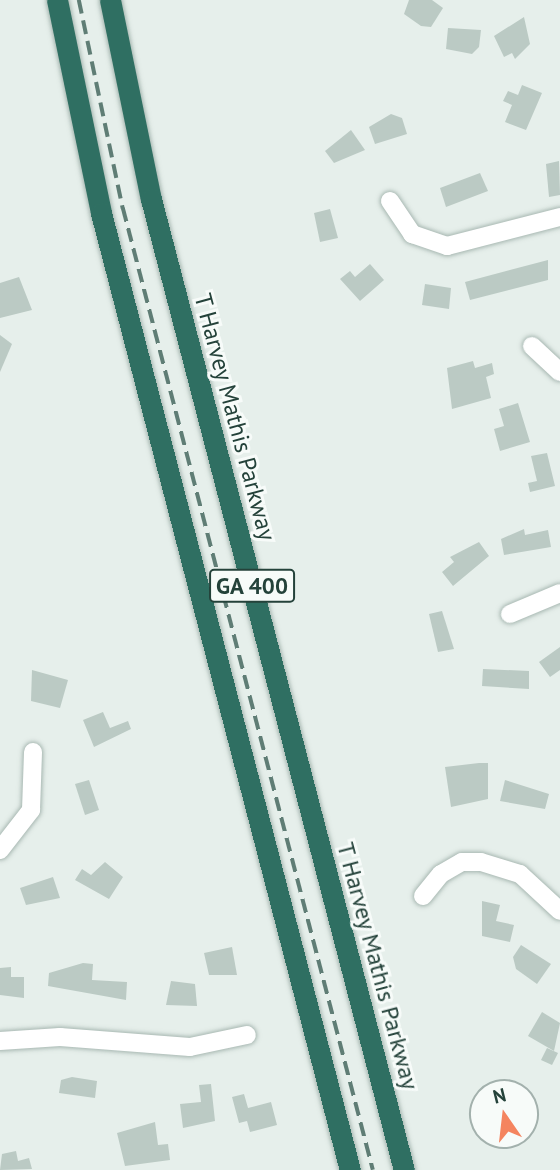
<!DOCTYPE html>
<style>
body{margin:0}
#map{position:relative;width:560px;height:1170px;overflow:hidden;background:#e6efeb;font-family:"PT Sans",sans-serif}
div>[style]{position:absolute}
.building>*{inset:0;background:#bbcac4}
.roads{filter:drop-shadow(0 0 2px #a8b8b2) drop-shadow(0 0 2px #a8b8b2)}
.minor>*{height:18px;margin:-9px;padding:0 9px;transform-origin:9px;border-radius:9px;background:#fff}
.highway>*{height:21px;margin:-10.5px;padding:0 10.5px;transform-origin:10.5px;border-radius:10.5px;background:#2f6f62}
.rail>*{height:3.5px;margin-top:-1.75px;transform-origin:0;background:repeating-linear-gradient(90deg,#5f7d75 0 14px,transparent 0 21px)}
span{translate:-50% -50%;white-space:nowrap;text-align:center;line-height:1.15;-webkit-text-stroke:6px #f7fbf9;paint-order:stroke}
.shield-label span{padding:2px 5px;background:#f7fbf9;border:2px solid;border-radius:5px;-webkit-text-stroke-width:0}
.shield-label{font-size:23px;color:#24423a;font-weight:700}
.street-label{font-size:24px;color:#24423a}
.north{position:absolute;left:469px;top:1079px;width:70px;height:70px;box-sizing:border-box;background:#f7fbf9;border:2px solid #a3b1ad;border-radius:50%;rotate:346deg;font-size:19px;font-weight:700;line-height:28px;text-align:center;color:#24423a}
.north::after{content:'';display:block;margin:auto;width:24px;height:32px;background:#f4845f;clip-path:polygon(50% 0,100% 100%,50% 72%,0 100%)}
</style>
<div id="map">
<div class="building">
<i style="clip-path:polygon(409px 0,432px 0,443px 8px,431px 27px,421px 26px,404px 14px)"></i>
<i style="clip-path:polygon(524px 17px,530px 44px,515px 59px,512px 53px,504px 57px,494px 36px)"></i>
<i style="clip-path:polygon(448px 28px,481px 30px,479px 47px,472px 54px,446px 49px)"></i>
<i style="clip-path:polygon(522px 85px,542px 93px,526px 130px,505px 122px,512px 105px,503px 101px,508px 91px,518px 95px)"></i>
<i style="clip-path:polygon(391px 114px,402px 118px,407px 134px,375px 144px,369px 127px)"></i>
<i style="clip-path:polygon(351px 130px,365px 150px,334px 163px,325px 151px)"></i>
<i style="clip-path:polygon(559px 161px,560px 195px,549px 197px,546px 164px)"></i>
<i style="clip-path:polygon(480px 173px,488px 191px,446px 207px,440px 188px)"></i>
<i style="clip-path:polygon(330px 209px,338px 238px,320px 242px,314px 213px)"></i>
<i style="clip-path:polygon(548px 260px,548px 280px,470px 300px,465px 282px)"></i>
<i style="clip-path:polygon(370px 264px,384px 280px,360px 301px,340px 279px,350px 271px,355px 277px)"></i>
<i style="clip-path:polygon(19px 277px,32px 310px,0 318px,0 283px)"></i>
<i style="clip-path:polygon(425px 284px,451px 288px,449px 309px,422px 305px)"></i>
<i style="clip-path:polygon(0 335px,12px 344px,0 372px)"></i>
<i style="clip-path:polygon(473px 361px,475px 368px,492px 363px,494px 374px,486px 377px,491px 398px,452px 409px,447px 368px)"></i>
<i style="clip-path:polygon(518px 403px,530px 442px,500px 451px,494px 429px,504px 426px,499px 409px)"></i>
<i style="clip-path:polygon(547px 453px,555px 486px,530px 492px,528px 483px,537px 481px,531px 456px)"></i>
<i style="clip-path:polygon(524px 529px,525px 535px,548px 530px,551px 547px,504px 555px,501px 539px)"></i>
<i style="clip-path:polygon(479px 542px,489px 556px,453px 586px,442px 572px,454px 562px,450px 557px)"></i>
<i style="clip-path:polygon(442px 611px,454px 649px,438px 652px,429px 614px)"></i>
<i style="clip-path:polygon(560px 647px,560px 670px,550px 677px,539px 662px)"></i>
<i style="clip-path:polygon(483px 669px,529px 671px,529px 689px,482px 686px)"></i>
<i style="clip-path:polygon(32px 670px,68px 680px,60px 708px,31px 701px)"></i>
<i style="clip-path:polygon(103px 712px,110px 728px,128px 721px,131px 729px,94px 747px,83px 720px)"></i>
<i style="clip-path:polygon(479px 763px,488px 763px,488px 799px,451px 807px,445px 767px)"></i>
<i style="clip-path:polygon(89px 780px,99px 810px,85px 815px,75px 784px)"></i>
<i style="clip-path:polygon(505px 780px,549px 794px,545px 809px,500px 801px)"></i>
<i style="clip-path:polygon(105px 862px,123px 877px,109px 899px,75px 880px,82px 869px,91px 875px)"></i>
<i style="clip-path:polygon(53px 877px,60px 898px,26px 905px,20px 888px)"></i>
<i style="clip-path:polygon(482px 901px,500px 905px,496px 921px,514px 925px,510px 942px,482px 936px)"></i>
<i style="clip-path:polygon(521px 945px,551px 964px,537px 984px,516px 969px,513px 957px)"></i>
<i style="clip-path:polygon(232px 947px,237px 975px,209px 975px,204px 953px)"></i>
<i style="clip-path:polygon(83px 963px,93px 964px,92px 980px,127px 982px,126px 1000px,48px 986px,49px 973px)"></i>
<i style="clip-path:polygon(11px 967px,11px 977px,24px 977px,24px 998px,0 995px,0 968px)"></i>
<i style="clip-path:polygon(171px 981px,195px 984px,197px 1006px,166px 1005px)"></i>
<i style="clip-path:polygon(542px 1012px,560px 1023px,554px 1051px,528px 1036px)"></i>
<i style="clip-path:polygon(547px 1048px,558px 1053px,552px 1065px,541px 1060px)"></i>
<i style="clip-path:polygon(72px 1077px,97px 1081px,95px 1098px,59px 1093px,61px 1080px)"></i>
<i style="clip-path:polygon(211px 1084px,215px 1121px,183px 1128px,180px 1104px,201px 1102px,199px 1085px)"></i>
<i style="clip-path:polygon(244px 1094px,248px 1108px,271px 1102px,277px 1125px,250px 1132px,247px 1121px,239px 1123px,232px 1097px)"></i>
<i style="clip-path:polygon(155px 1122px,158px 1145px,168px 1144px,170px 1160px,125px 1166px,117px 1133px)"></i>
<i style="clip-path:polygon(16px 1151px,18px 1161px,29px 1158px,32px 1169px,0 1170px,2px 1154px)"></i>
</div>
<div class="roads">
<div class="minor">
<i style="left:390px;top:201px;width:40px;rotate:56deg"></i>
<i style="left:412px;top:234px;width:37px;rotate:19deg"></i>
<i style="left:447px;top:246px;width:117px;rotate:-14.4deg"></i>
<i style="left:532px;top:346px;width:38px;rotate:43deg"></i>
<i style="left:510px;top:614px;width:54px;rotate:-22.8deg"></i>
<i style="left:0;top:850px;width:51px;rotate:-52.2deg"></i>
<i style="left:31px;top:810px;width:58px;rotate:-88deg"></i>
<i style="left:423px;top:896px;width:28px;rotate:-51deg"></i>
<i style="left:441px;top:874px;width:24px;rotate:-30deg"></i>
<i style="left:462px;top:862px;width:19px"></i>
<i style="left:481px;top:862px;width:41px;rotate:17.1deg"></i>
<i style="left:520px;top:874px;width:54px;rotate:42.8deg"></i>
<i style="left:0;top:1041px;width:60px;rotate:-3.8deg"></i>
<i style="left:60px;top:1037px;width:130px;rotate:4.4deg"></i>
<i style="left:190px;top:1047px;width:58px;rotate:-11.9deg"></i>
</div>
<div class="highway">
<i style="left:57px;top:0;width:217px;rotate:78.3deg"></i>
<i style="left:101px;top:213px;width:989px;rotate:75.42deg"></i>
<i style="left:110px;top:0;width:203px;rotate:78.4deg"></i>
<i style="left:151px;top:199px;width:1003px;rotate:75.4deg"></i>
</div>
</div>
<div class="rail">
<i style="left:79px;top:0;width:213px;rotate:78.1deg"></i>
<i style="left:123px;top:208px;width:994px;rotate:75.43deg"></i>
</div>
<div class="shield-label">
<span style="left:252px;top:586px">GA 400</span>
</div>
<div class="street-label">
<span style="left:235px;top:417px;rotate:75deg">T Harvey Mathis Parkway</span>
<span style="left:378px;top:966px;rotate:75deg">T Harvey Mathis Parkway</span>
</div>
<div class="north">N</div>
</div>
